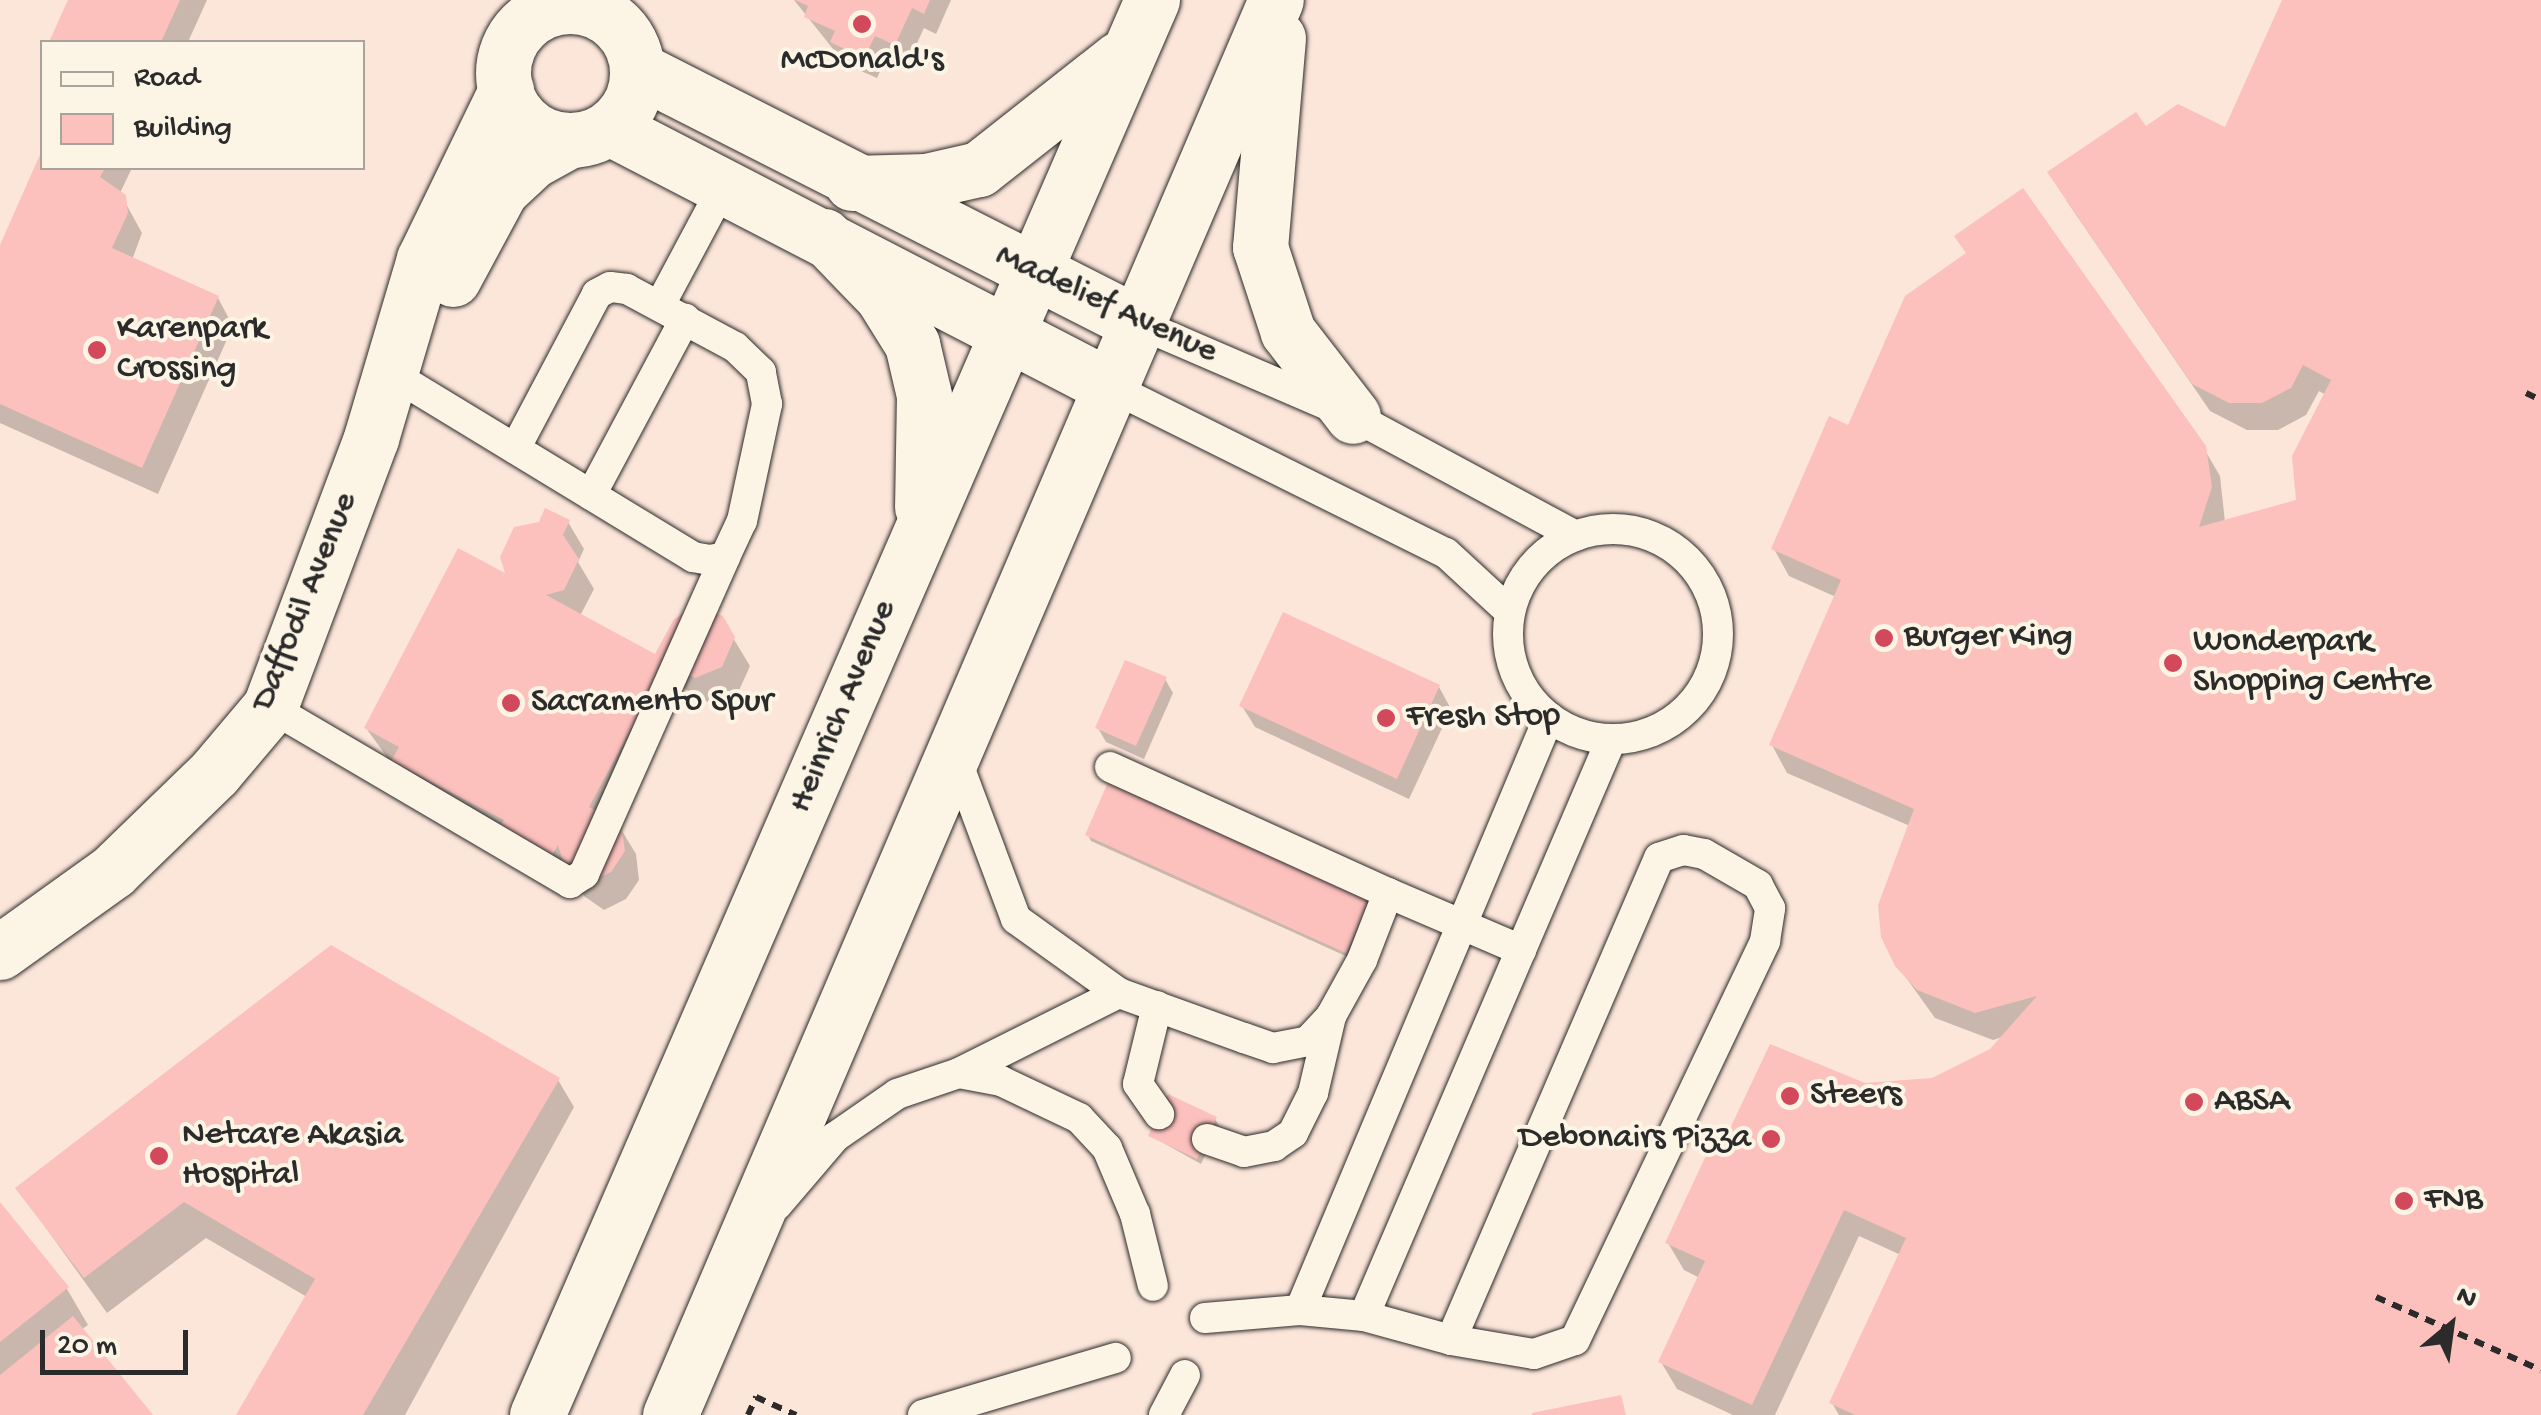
<!DOCTYPE html>
<style>
body{margin:0}
#map{position:relative;width:2541px;height:1415px;overflow:hidden;background:#fce5d9;font-family:"Gochi Hand",sans-serif}
div>[style]{position:absolute}
.shadow>*{inset:0;background:#0003}
.building>*{inset:0;background:#fcc0bd}
.path>*{height:6px;margin-top:-3px;transform-origin:0;background:repeating-linear-gradient(90deg,#2b2b2b 0 10px,transparent 0 18px)}
.roads{filter:drop-shadow(0 0 2px #2b2b2b) drop-shadow(0 0 2px #2b2b2b)}
.lane>*{height:30px;margin:-15px;padding:0 15px;transform-origin:15px;border-radius:15px;background:#fcf5e5}
.lane>.ring{margin:-15px;padding:0;box-sizing:content-box;background:none;border:30px solid #fcf5e5;border-radius:50%}
.street>*{height:55px;margin:-27.5px;padding:0 27.5px;transform-origin:27.5px;border-radius:27.5px;background:#fcf5e5}
.street>.ring{margin:-27.5px;padding:0;box-sizing:content-box;background:none;border:55px solid #fcf5e5;border-radius:50%}
.secondary>*{height:55px;margin:-27.5px;padding:0 27.5px;transform-origin:27.5px;border-radius:27.5px;background:#fcf5e5}
.dots>*{width:28px;height:28px;translate:-50% -50%;box-sizing:border-box;border:5px solid #fcf5e5;border-radius:50%}
span{translate:-50% -50%;white-space:nowrap;text-align:center;line-height:1.15;-webkit-text-stroke:8px #fcf5e5;paint-order:stroke}
.poi-label{font-size:35px;color:#2b2b2b}
.left{translate:0 -50%;text-align:left}
.right{translate:-100% -50%;text-align:right}
.street-label{font-size:35px;color:#2b2b2b}
.legend{position:absolute;left:40px;top:40px;width:325px;height:130px;box-sizing:border-box;background:#fcf5e5;border:2px solid #a8a49b;margin:0;padding:12px 18px;list-style:none;font-size:30px;color:#2b2b2b}
.legend li{display:flex;align-items:center;gap:20px;height:50px}
.legend b{width:50px;border:2px solid #a8a49b}
.north{position:absolute;left:2401px;top:1275px;width:100px;height:100px;-webkit-text-stroke:8px #fcf5e5;paint-order:stroke;rotate:29deg;font-size:28px;font-weight:700;line-height:40px;text-align:center;color:#2b2b2b}
.north::after{content:'';display:block;margin:auto;width:35px;height:45px;background:#2b2b2b;clip-path:polygon(50% 0,100% 100%,50% 72%,0 100%)}
.scale{position:absolute;left:40px;top:1330px;width:148px;height:45px;box-sizing:border-box;border:5px solid #2b2b2b;border-top:0;padding-left:12px;font-size:30px;line-height:35px;white-space:nowrap;color:#2b2b2b;-webkit-text-stroke:8px #fcf5e5;paint-order:stroke}
</style>
<div id="map">
<div class="shadow">
<i style="clip-path:polygon(70px 0,207px 0,188px 42px,51px 42px)"></i>
<i style="clip-path:polygon(794px 0,951px 0,936px 34px,924px 28px,907px 65px,887px 56px,877px 78px,845px 64px)"></i>
<i style="clip-path:polygon(2285px 0,2541px 0,2541px 1415px,1839px 1415px,1832px 1403px,1901px 1255px,1859px 1236px,1775px 1415px,1733px 1415px,1677px 1389px,1661px 1362px,1700px 1278px,1684px 1270px,1668px 1243px,1728px 1138px,1864px 1085px,1933px 1080px,1992px 1051px,2005px 1036px,1993px 1040px,1935px 1018px,1897px 965px,1910px 826px,1787px 773px,1772px 745px,1836px 597px,1789px 576px,1774px 549px,1849px 428px,2203px 447px,2220px 476px,2225px 522px,2298px 502px,2326px 395px,2319px 391px,2306px 415px,2278px 430px,2247px 430px,2210px 411px,2066px 200px,2145px 130px,2226px 130px)"></i>
<i style="clip-path:polygon(42px 156px,42px 168px,132px 168px,120px 193px,142px 233px,132px 260px,218px 298px,233px 326px,158px 494px,0 423px,0 251px)"></i>
<i style="clip-path:polygon(568px 522px,584px 549px,578px 562px,594px 589px,580px 616px,656px 657px,721px 618px,750px 666px,737px 695px,713px 705px,683px 688px,619px 826px,636px 854px,639px 880px,626px 899px,604px 910px,584px 896px,572px 875px,410px 789px,366px 728px)"></i>
<i style="clip-path:polygon(1165px 679px,1173px 693px,1144px 759px,1106px 742px,1098px 728px)"></i>
<i style="clip-path:polygon(1439px 687px,1451px 709px,1409px 799px,1255px 727px,1242px 706px)"></i>
<i style="clip-path:polygon(1088px 835px,1369px 900px,1350px 958px,1091px 841px)"></i>
<i style="clip-path:polygon(558px 1080px,574px 1107px,405px 1415px,239px 1415px,307px 1297px,206px 1238px,107px 1313px,18px 1189px)"></i>
<i style="clip-path:polygon(1215px 1119px,1219px 1126px,1201px 1164px,1151px 1136px)"></i>
<i style="clip-path:polygon(0 1206px,67px 1289px,88px 1325px,81px 1330px,149px 1415px,0 1415px)"></i>
</div>
<div class="building">
<i style="clip-path:polygon(68px 0,180px 0,161px 42px,49px 42px)"></i>
<i style="clip-path:polygon(795px 0,930px 0,924px 14px,912px 8px,895px 45px,875px 36px,864px 58px,830px 42px,835px 31px,804px 17px,808px 6px)"></i>
<i style="clip-path:polygon(2282px 0,2541px 0,2541px 1415px,1855px 1415px,1829px 1403px,1906px 1238px,1844px 1210px,1752px 1405px,1658px 1362px,1705px 1261px,1665px 1243px,1718px 1130px,1727px 1135px,1770px 1044px,1865px 1083px,1932px 1078px,1990px 1049px,2037px 996px,1975px 1013px,1917px 990px,1895px 966px,1881px 937px,1878px 905px,1914px 809px,1769px 745px,1841px 580px,1771px 549px,1829px 416px,1848px 425px,1905px 296px,1966px 253px,1954px 236px,2023px 188px,2206px 446px,2212px 487px,2199px 527px,2296px 500px,2292px 456px,2331px 380px,2303px 365px,2291px 388px,2262px 403px,2229px 403px,2192px 384px,2047px 172px,2136px 112px,2146px 126px,2178px 104px,2225px 127px)"></i>
<i style="clip-path:polygon(42px 150px,42px 168px,105px 168px,100px 177px,126px 195px,128px 213px,112px 248px,219px 296px,142px 468px,0 404px,0 245px)"></i>
<i style="clip-path:polygon(545px 508px,570px 520px,563px 535px,579px 559px,564px 590px,546px 595px,655px 654px,674px 619px,696px 605px,723px 616px,735px 637px,722px 667px,695px 678px,667px 662px,589px 807px,621px 824px,625px 851px,611px 872px,587px 883px,565px 868px,558px 845px,549px 860px,497px 832px,504px 820px,391px 761px,399px 747px,364px 728px,458px 548px,505px 573px,500px 557px,514px 527px,539px 522px)"></i>
<i style="clip-path:polygon(1283px 612px,1440px 685px,1397px 779px,1239px 706px)"></i>
<i style="clip-path:polygon(1125px 660px,1167px 677px,1136px 746px,1095px 728px)"></i>
<i style="clip-path:polygon(1109px 780px,1371px 898px,1346px 953px,1085px 835px)"></i>
<i style="clip-path:polygon(331px 945px,560px 1078px,363px 1415px,236px 1415px,315px 1279px,184px 1202px,84px 1278px,15px 1188px)"></i>
<i style="clip-path:polygon(1168px 1094px,1217px 1117px,1197px 1159px,1148px 1136px)"></i>
<i style="clip-path:polygon(0 1202px,69px 1287px,0 1342px)"></i>
<i style="clip-path:polygon(73px 1316px,153px 1415px,0 1415px,0 1375px)"></i>
<i style="clip-path:polygon(1621px 1395px,1626px 1415px,1532px 1415px,1532px 1413px)"></i>
</div>
<div class="path">
<i style="left:2526px;top:393px;width:17px;rotate:25deg"></i>
<i style="left:2376px;top:1297px;width:180px;rotate:23.9deg"></i>
<i style="left:748px;top:1415px;width:20px;rotate:-66deg"></i>
<i style="left:756px;top:1397px;width:44px;rotate:24.2deg"></i>
</div>
<div class="roads">
<div class="lane">
<i style="left:660px;top:305px;width:136px;rotate:-61.9deg"></i>
<i style="left:1135px;top:322px;width:237px;rotate:23.3deg"></i>
<i style="left:1353px;top:416px;width:253px;rotate:28.3deg"></i>
<i style="left:402px;top:380px;width:341px;rotate:31.3deg"></i>
<i style="left:693px;top:557px;width:17px;rotate:10deg"></i>
<i style="left:710px;top:560px;width:15px;rotate:-11deg"></i>
<i style="left:725px;top:557px;width:40px;rotate:-65deg"></i>
<i style="left:742px;top:521px;width:120px;rotate:-77.9deg"></i>
<i style="left:767px;top:404px;width:33px;rotate:-101deg"></i>
<i style="left:761px;top:372px;width:36px;rotate:-136deg"></i>
<i style="left:735px;top:347px;width:123px;rotate:-151.8deg"></i>
<i style="left:627px;top:289px;width:17px;rotate:-173deg"></i>
<i style="left:610px;top:287px;width:15px;rotate:152deg"></i>
<i style="left:597px;top:294px;width:175px;rotate:117.9deg"></i>
<i style="left:1107px;top:385px;width:378px;rotate:26.4deg"></i>
<i style="left:1446px;top:553px;width:87px;rotate:42.7deg"></i>
<i style="left:591px;top:495px;width:200px;rotate:-61.9deg"></i>
<i class="ring" style="left:1508px;top:529px;width:180px;height:180px"></i>
<i style="left:270px;top:707px;width:348px;rotate:30.4deg"></i>
<i style="left:570px;top:883px;width:17px;rotate:-33deg"></i>
<i style="left:584px;top:874px;width:347px;rotate:-66deg"></i>
<i style="left:955px;top:756px;width:174px;rotate:69.5deg"></i>
<i style="left:1016px;top:919px;width:127px;rotate:35.7deg"></i>
<i style="left:1119px;top:993px;width:133px;rotate:19.8deg"></i>
<i style="left:1244px;top:1038px;width:31px;rotate:19deg"></i>
<i style="left:1273px;top:1048px;width:36px;rotate:-11deg"></i>
<i style="left:1308px;top:1041px;width:34px;rotate:-47deg"></i>
<i style="left:1331px;top:1016px;width:64px;rotate:-61deg"></i>
<i style="left:1362px;top:960px;width:72px;rotate:-68.8deg"></i>
<i style="left:1388px;top:893px;width:145px;rotate:23.2deg"></i>
<i style="left:1110px;top:767px;width:305px;rotate:24.4deg"></i>
<i style="left:1157px;top:1006px;width:80px;rotate:103.7deg"></i>
<i style="left:1138px;top:1084px;width:37px;rotate:55deg"></i>
<i style="left:959px;top:1073px;width:179px;rotate:-26.6deg"></i>
<i style="left:1207px;top:1139px;width:39px;rotate:19deg"></i>
<i style="left:1244px;top:1152px;width:31px;rotate:-11deg"></i>
<i style="left:1274px;top:1146px;width:23px;rotate:-34deg"></i>
<i style="left:1293px;top:1133px;width:45px;rotate:-63.4deg"></i>
<i style="left:1313px;top:1093px;width:79px;rotate:-76.8deg"></i>
<i style="left:777px;top:1205px;width:89px;rotate:-49.5deg"></i>
<i style="left:835px;top:1137px;width:75px;rotate:-34.7deg"></i>
<i style="left:897px;top:1094px;width:65px;rotate:-18.7deg"></i>
<i style="left:959px;top:1073px;width:43px;rotate:10.8deg"></i>
<i style="left:1001px;top:1081px;width:86px;rotate:25.4deg"></i>
<i style="left:1079px;top:1118px;width:41px;rotate:47deg"></i>
<i style="left:1107px;top:1148px;width:72px;rotate:67deg"></i>
<i style="left:1135px;top:1214px;width:74px;rotate:76deg"></i>
<i style="left:1300px;top:1310px;width:643px;rotate:-67.22deg"></i>
<i style="left:1364px;top:1316px;width:627px;rotate:-66.79deg"></i>
<i style="left:1205px;top:1318px;width:95px;rotate:-4.8deg"></i>
<i style="left:1300px;top:1310px;width:64px;rotate:5.4deg"></i>
<i style="left:1364px;top:1316px;width:90px;rotate:15.4deg"></i>
<i style="left:1451px;top:1340px;width:84px;rotate:9.6deg"></i>
<i style="left:1534px;top:1354px;width:43px;rotate:-18.9deg"></i>
<i style="left:1575px;top:1340px;width:442px;rotate:-64.5deg"></i>
<i style="left:1765px;top:941px;width:33px;rotate:-81deg"></i>
<i style="left:1770px;top:908px;width:26px;rotate:-118deg"></i>
<i style="left:1758px;top:885px;width:62px;rotate:-150.1deg"></i>
<i style="left:1704px;top:854px;width:21px;rotate:-169deg"></i>
<i style="left:1683px;top:850px;width:25px;rotate:162deg"></i>
<i style="left:1659px;top:858px;width:525px;rotate:113.34deg"></i>
<i style="left:923px;top:1415px;width:201px;rotate:-16.5deg"></i>
<i style="left:1164px;top:1415px;width:45px;rotate:-62.3deg"></i>
</div>
<div class="street">
<i class="ring" style="left:503px;top:6px;width:79px;height:79px"></i>
<i style="left:637px;top:69px;width:559px;rotate:26.93deg"></i>
<i style="left:610px;top:128px;width:560px;rotate:27.34deg"></i>
<i style="left:453px;top:279px;width:101px;rotate:-61.7deg"></i>
<i style="left:501px;top:190px;width:42px;rotate:-43.1deg"></i>
<i style="left:532px;top:161px;width:43px;rotate:-28.9deg"></i>
<i style="left:0;top:952px;width:139px;rotate:-35.6deg"></i>
<i style="left:113px;top:871px;width:142px;rotate:-44.1deg"></i>
<i style="left:215px;top:772px;width:85px;rotate:-49.8deg"></i>
<i style="left:270px;top:707px;width:287px;rotate:-69.4deg"></i>
<i style="left:371px;top:438px;width:187px;rotate:-73.5deg"></i>
<i style="left:424px;top:259px;width:188px;rotate:-64.1deg"></i>
</div>
<div class="secondary">
<i style="left:1278px;top:38px;width:210px;rotate:94.9deg"></i>
<i style="left:1260px;top:247px;width:89px;rotate:71.8deg"></i>
<i style="left:1288px;top:332px;width:106px;rotate:52.3deg"></i>
<i style="left:852px;top:183px;width:74px;rotate:-1.5deg"></i>
<i style="left:926px;top:181px;width:54px;rotate:-12.8deg"></i>
<i style="left:979px;top:169px;width:178px;rotate:-38.2deg"></i>
<i style="left:824px;top:236px;width:83px;rotate:46deg"></i>
<i style="left:882px;top:296px;width:57px;rotate:58deg"></i>
<i style="left:912px;top:344px;width:52px;rotate:76.8deg"></i>
<i style="left:924px;top:395px;width:112px;rotate:91deg"></i>
<i style="left:537px;top:1415px;width:1543px;rotate:-66.51deg"></i>
<i style="left:670px;top:1415px;width:1539px;rotate:-66.82deg"></i>
</div>
</div>
<div class="dots">
<i style="left:862px;top:24px;background:#d1495b"></i>
<i style="left:97px;top:350px;background:#d1495b"></i>
<i style="left:1884px;top:638px;background:#d1495b"></i>
<i style="left:2173px;top:663px;background:#d1495b"></i>
<i style="left:511px;top:703px;background:#d1495b"></i>
<i style="left:1386px;top:718px;background:#d1495b"></i>
<i style="left:1790px;top:1096px;background:#d1495b"></i>
<i style="left:2194px;top:1102px;background:#d1495b"></i>
<i style="left:1771px;top:1139px;background:#d1495b"></i>
<i style="left:159px;top:1156px;background:#d1495b"></i>
<i style="left:2404px;top:1201px;background:#d1495b"></i>
</div>
<div class="poi-label">
<span style="left:862px;top:61px">McDonald's</span>
<span class="left" style="left:117px;top:350px">Karenpark<br>Crossing</span>
<span class="left" style="left:1904px;top:638px">Burger King</span>
<span class="left" style="left:2193px;top:663px">Wonderpark<br>Shopping Centre</span>
<span class="left" style="left:531px;top:703px">Sacramento Spur</span>
<span class="left" style="left:1406px;top:718px">Fresh Stop</span>
<span class="left" style="left:1810px;top:1096px">Steers</span>
<span class="left" style="left:2214px;top:1102px">ABSA</span>
<span class="left" style="left:182px;top:1156px">Netcare Akasia<br>Hospital</span>
<span class="right" style="left:1751px;top:1139px">Debonairs Pizza</span>
<span class="left" style="left:2424px;top:1201px">FNB</span>
</div>
<div class="street-label">
<span style="left:1106px;top:305px;rotate:25deg">Madelief Avenue</span>
<span style="left:306px;top:602px;rotate:-68deg">Daffodil Avenue</span>
<span style="left:844px;top:707px;rotate:-67deg">Heinrich Avenue</span>
</div>
<ul class="legend">
<li><b style="height:12px;background:#fcf5e5"></b>Road</li>
<li><b style="height:28px;background:#fcc0bd"></b>Building</li>
</ul>
<div class="north">N</div>
<div class="scale">20 m</div>
</div>
